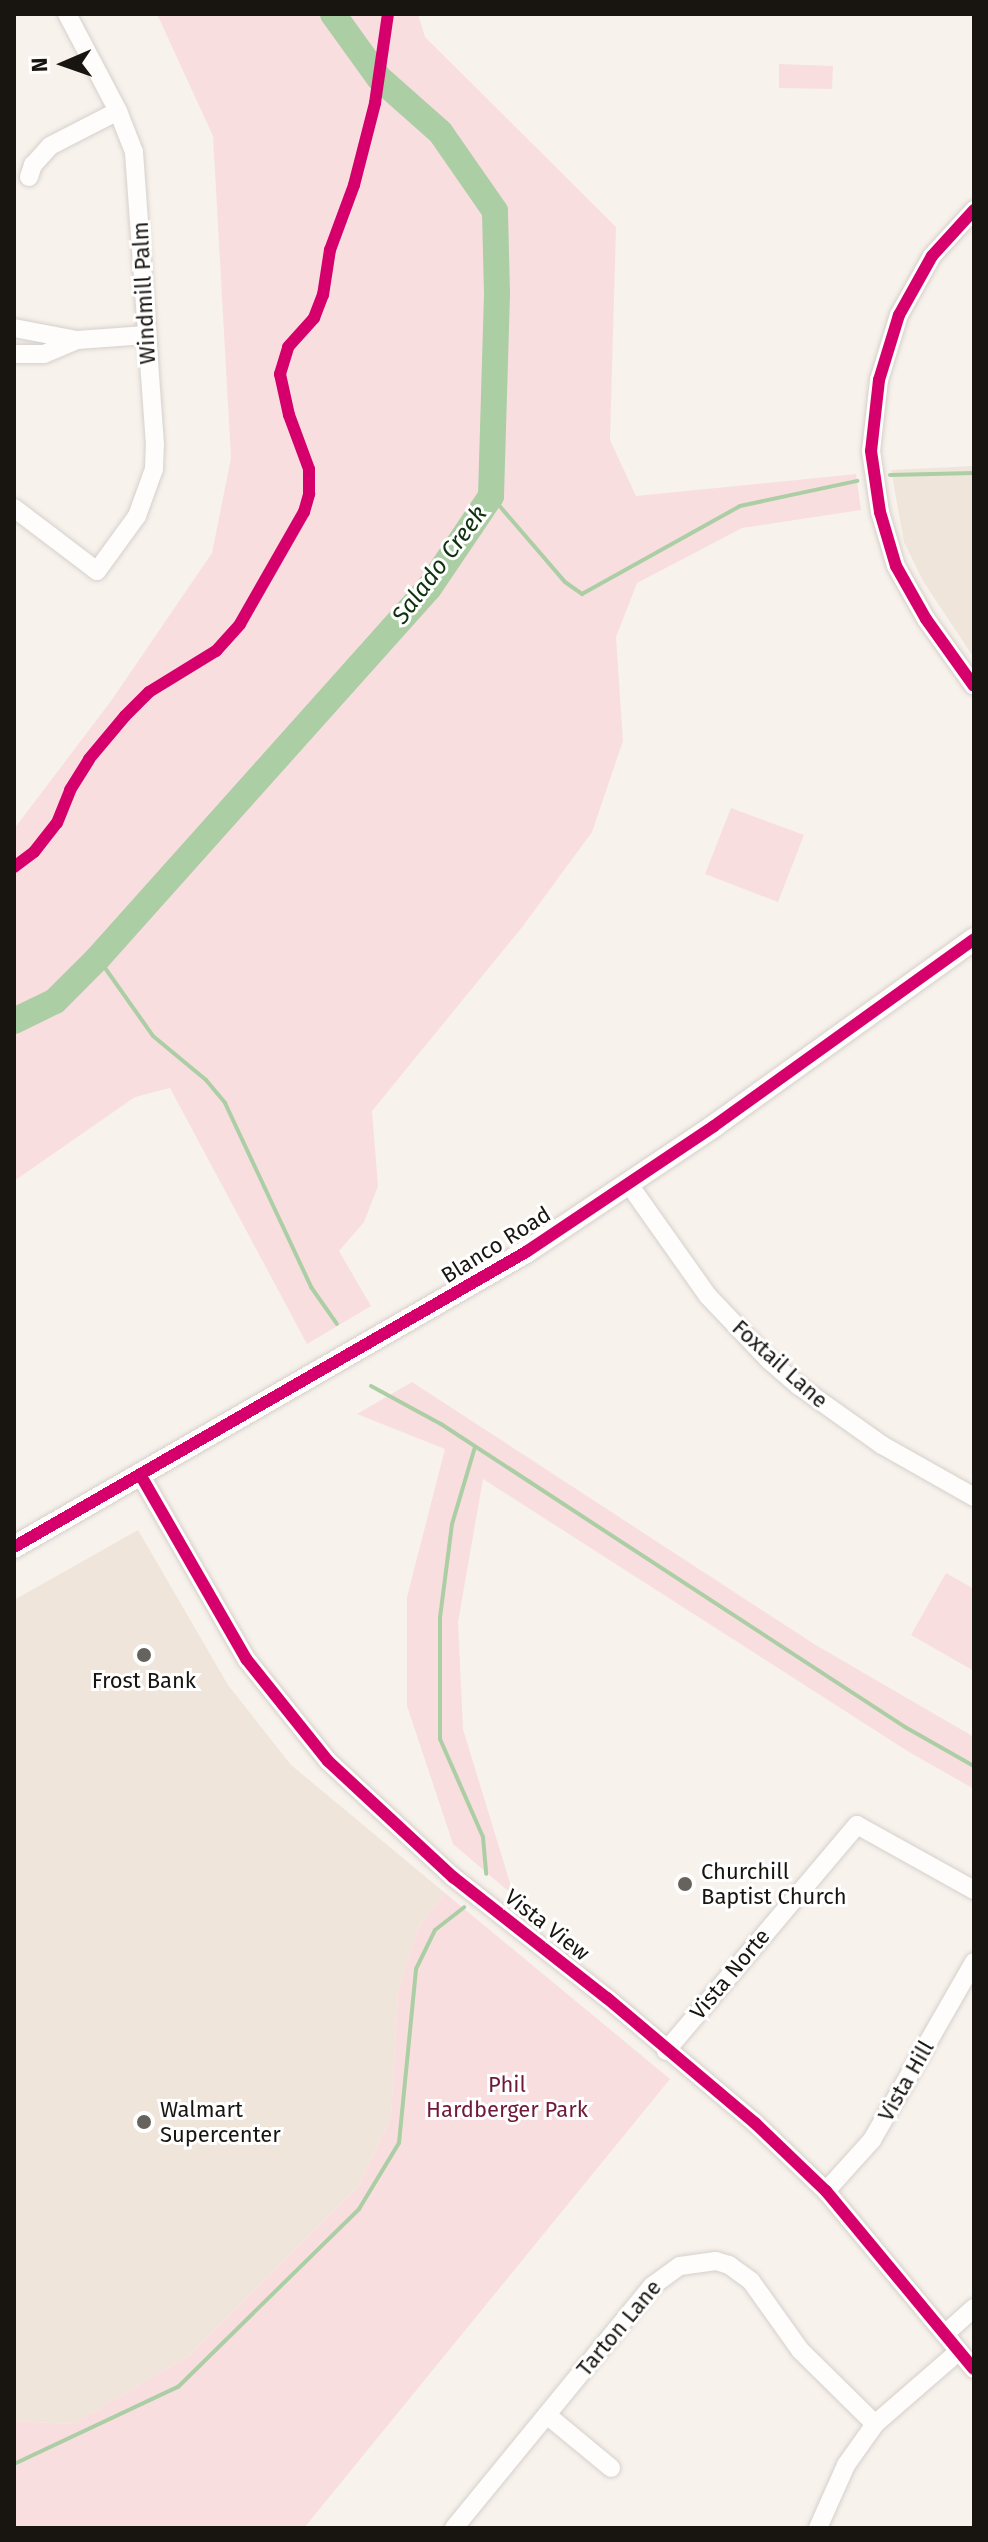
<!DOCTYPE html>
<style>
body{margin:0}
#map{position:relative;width:988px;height:2542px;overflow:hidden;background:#f8f2ec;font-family:"Fira Sans",sans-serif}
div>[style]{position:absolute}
.built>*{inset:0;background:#f0e5da}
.green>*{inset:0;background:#f9dee0}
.stream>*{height:4px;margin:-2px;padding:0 2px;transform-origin:2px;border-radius:2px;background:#accea5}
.river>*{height:26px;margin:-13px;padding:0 13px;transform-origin:13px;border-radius:13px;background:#accea5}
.roads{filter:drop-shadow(0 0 2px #d5d0cc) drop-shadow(0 0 2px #d5d0cc)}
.minor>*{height:18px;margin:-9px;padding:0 9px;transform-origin:9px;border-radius:9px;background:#fefdfc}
.major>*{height:22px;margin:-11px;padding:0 11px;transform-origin:11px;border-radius:11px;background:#fefdfc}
.cycleway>*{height:12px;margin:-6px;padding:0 6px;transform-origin:6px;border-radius:6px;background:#d6006c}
.dots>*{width:22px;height:22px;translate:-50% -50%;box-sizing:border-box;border:4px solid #fff;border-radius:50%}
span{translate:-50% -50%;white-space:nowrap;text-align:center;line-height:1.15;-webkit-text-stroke:6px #fff;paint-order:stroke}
.street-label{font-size:22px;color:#181511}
.poi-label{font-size:22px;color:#181511}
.left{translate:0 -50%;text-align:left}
.park-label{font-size:22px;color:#711938}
.water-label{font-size:24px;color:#0e320e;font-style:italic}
.frame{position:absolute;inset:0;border:16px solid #181511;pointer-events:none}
.north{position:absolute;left:24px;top:24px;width:80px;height:80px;-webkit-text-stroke:6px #fff;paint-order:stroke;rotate:268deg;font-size:22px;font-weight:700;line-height:32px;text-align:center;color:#181511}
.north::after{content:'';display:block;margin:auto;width:28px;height:36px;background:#181511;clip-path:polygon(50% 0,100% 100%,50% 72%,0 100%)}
</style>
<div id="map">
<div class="built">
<i style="clip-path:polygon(974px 466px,974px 658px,923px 581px,904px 542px,891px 470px)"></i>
<i style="clip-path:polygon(138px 1530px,228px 1685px,291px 1765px,445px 1893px,418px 1928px,398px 1993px,391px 2118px,358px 2187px,190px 2355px,73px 2424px,14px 2421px,14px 1600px)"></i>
</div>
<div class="green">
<i style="clip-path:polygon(157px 14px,418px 14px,425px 37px,616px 227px,610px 440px,636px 496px,856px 474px,861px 510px,742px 528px,637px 583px,616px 637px,623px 741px,592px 832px,523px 926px,372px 1111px,378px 1186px,364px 1222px,339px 1251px,371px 1306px,307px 1344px,170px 1088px,135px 1097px,14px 1181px,14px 829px,111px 701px,212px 553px,231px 458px,213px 136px)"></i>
<i style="clip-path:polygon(779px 64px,833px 66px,832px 89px,779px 88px)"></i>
<i style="clip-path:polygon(731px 808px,804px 835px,778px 902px,705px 874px)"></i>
<i style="clip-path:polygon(412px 1382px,814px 1644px,974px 1737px,974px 1789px,909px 1752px,483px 1479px,458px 1622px,463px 1729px,514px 1896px,453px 1844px,407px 1706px,407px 1597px,445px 1449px,357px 1414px)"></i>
<i style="clip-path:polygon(946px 1573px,974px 1589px,974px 1671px,911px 1635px)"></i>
<i style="clip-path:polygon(445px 1893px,670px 2079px,304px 2528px,14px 2528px,14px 2421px,73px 2424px,190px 2355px,358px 2187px,391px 2118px,398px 1993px,418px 1928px)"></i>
</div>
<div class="stream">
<i style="left:890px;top:475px;width:84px;rotate:-1.4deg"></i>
<i style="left:491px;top:496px;width:113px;rotate:49.3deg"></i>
<i style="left:565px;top:582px;width:21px;rotate:35deg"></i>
<i style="left:582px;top:594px;width:181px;rotate:-29.1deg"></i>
<i style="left:740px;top:506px;width:120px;rotate:-12.1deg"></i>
<i style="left:98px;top:958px;width:95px;rotate:54.8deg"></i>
<i style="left:153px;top:1036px;width:69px;rotate:39.7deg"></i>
<i style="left:206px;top:1080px;width:30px;rotate:50deg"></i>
<i style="left:225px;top:1103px;width:203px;rotate:64.9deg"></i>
<i style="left:311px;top:1287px;width:45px;rotate:54.9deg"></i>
<i style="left:371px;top:1386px;width:80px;rotate:28.5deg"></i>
<i style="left:441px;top:1424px;width:554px;rotate:33.15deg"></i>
<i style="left:905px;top:1727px;width:79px;rotate:29.5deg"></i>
<i style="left:475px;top:1447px;width:80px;rotate:106.6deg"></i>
<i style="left:452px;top:1524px;width:95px;rotate:97.3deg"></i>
<i style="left:440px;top:1618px;width:121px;rotate:90deg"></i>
<i style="left:440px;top:1739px;width:107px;rotate:66.3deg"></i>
<i style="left:483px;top:1837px;width:37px;rotate:85deg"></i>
<i style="left:14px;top:2464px;width:181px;rotate:-25.2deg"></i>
<i style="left:178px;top:2387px;width:254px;rotate:-44.5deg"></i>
<i style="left:359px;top:2209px;width:77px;rotate:-58.8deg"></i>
<i style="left:399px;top:2143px;width:175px;rotate:-84.4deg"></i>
<i style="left:416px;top:1969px;width:43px;rotate:-64deg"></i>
<i style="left:435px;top:1930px;width:37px;rotate:-38deg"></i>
</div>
<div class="river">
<i style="left:14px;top:1021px;width:46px;rotate:-26deg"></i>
<i style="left:55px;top:1001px;width:61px;rotate:-45deg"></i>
<i style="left:98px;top:958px;width:496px;rotate:-48.2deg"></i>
<i style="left:429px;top:588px;width:111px;rotate:-56deg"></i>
<i style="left:491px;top:496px;width:202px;rotate:-88.3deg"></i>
<i style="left:497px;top:294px;width:83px;rotate:-91.4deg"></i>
<i style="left:495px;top:211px;width:96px;rotate:-124.8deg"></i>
<i style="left:440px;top:132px;width:81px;rotate:-138.5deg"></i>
<i style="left:379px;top:78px;width:79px;rotate:-125.7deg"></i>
</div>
<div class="roads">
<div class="minor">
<i style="left:29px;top:177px;width:13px;rotate:-72deg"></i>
<i style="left:33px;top:165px;width:25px;rotate:-48deg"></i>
<i style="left:50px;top:146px;width:76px;rotate:-27.2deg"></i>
<i style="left:974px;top:210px;width:62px;rotate:132.4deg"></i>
<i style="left:932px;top:256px;width:68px;rotate:119.2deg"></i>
<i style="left:899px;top:315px;width:68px;rotate:107.1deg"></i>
<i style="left:879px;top:380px;width:71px;rotate:96.4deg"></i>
<i style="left:871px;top:451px;width:62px;rotate:81.6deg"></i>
<i style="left:880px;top:512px;width:56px;rotate:73.5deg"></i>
<i style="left:896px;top:566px;width:61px;rotate:60.5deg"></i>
<i style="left:926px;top:619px;width:82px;rotate:54.4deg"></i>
<i style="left:14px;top:328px;width:64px;rotate:10.8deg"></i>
<i style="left:77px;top:340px;width:69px;rotate:-4.1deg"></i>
<i style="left:14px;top:354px;width:30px"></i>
<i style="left:44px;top:354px;width:36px;rotate:-23deg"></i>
<i style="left:14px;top:508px;width:104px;rotate:37.2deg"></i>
<i style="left:97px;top:571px;width:68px;rotate:-54deg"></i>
<i style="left:137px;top:516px;width:50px;rotate:-70.1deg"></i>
<i style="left:154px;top:469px;width:24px;rotate:-88deg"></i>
<i style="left:155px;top:445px;width:294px;rotate:-94.1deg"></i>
<i style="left:134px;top:152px;width:44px;rotate:-111.3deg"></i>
<i style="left:118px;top:111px;width:110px;rotate:-117.7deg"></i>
<i style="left:628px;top:1183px;width:138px;rotate:54.7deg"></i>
<i style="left:708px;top:1296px;width:90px;rotate:46.4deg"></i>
<i style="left:770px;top:1361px;width:38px;rotate:41deg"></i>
<i style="left:799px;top:1386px;width:102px;rotate:35.4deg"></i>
<i style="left:882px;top:1445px;width:106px;rotate:29.5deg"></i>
<i style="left:141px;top:1476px;width:212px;rotate:60.1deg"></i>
<i style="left:247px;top:1660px;width:129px;rotate:51.3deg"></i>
<i style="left:328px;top:1761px;width:171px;rotate:42.9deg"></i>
<i style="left:453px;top:1877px;width:196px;rotate:38.2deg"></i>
<i style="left:607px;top:1998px;width:194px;rotate:40.2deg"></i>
<i style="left:755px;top:2123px;width:98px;rotate:43.8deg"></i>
<i style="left:826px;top:2191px;width:231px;rotate:50.3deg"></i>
<i style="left:666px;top:2051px;width:296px;rotate:-49.8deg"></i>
<i style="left:857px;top:1825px;width:134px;rotate:29.1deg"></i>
<i style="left:826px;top:2191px;width:69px;rotate:-48deg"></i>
<i style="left:872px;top:2140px;width:205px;rotate:-60.2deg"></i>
<i style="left:945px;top:2334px;width:39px;rotate:-42deg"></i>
<i style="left:547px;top:2415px;width:83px;rotate:39.6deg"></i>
<i style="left:454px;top:2528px;width:313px;rotate:-50.7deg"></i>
<i style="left:652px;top:2286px;width:34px;rotate:-36deg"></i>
<i style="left:680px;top:2266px;width:36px;rotate:-8deg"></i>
<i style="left:716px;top:2261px;width:14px;rotate:17deg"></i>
<i style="left:729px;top:2265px;width:27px;rotate:36deg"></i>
<i style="left:751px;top:2281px;width:85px;rotate:54.6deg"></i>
<i style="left:800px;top:2350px;width:105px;rotate:44.6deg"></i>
<i style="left:818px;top:2528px;width:69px;rotate:-66deg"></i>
<i style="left:846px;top:2465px;width:50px;rotate:-54.7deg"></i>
<i style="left:875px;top:2424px;width:111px;rotate:-41deg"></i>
</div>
<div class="major">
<i style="left:14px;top:1547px;width:591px;rotate:-29.95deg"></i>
<i style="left:526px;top:1252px;width:226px;rotate:-33.8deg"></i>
<i style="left:714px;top:1126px;width:320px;rotate:-35.7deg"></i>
</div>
</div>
<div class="cycleway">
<i style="left:974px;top:210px;width:62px;rotate:132.4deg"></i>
<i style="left:932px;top:256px;width:68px;rotate:119.2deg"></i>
<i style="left:899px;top:315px;width:68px;rotate:107.1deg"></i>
<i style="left:879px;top:380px;width:71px;rotate:96.4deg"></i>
<i style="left:871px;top:451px;width:62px;rotate:81.6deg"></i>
<i style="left:880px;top:512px;width:56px;rotate:73.5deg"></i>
<i style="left:896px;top:566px;width:61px;rotate:60.5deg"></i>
<i style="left:926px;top:619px;width:82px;rotate:54.4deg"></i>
<i style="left:14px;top:867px;width:25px;rotate:-37deg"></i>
<i style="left:34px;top:852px;width:37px;rotate:-52deg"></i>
<i style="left:57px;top:823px;width:35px;rotate:-68deg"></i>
<i style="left:70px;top:790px;width:36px;rotate:-58deg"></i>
<i style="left:89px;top:759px;width:56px;rotate:-50.1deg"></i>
<i style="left:125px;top:716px;width:34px;rotate:-45deg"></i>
<i style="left:149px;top:692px;width:79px;rotate:-31.5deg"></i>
<i style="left:216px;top:651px;width:36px;rotate:-48deg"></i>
<i style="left:240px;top:624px;width:129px;rotate:-60.3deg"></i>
<i style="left:304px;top:512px;width:19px;rotate:-74deg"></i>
<i style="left:309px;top:494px;width:25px;rotate:-90deg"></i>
<i style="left:309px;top:469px;width:58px;rotate:-110.3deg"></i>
<i style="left:289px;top:415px;width:42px;rotate:-102.4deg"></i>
<i style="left:280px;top:374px;width:28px;rotate:-73deg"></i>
<i style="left:288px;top:347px;width:39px;rotate:-48deg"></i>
<i style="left:314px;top:318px;width:25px;rotate:-69deg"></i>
<i style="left:323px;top:295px;width:46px;rotate:-81.2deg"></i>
<i style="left:330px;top:250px;width:69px;rotate:-69.7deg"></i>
<i style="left:354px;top:185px;width:85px;rotate:-75.6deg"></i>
<i style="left:375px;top:103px;width:90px;rotate:-81.7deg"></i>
<i style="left:141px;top:1476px;width:212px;rotate:60.1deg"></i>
<i style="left:247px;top:1660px;width:129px;rotate:51.3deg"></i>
<i style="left:328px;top:1761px;width:171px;rotate:42.9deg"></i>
<i style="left:453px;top:1877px;width:196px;rotate:38.2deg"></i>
<i style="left:607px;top:1998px;width:194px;rotate:40.2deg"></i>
<i style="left:755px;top:2123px;width:98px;rotate:43.8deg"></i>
<i style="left:826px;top:2191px;width:231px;rotate:50.3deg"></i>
<i style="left:14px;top:1547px;width:591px;rotate:-29.95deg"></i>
<i style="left:526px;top:1252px;width:226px;rotate:-33.8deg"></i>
<i style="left:714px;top:1126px;width:320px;rotate:-35.7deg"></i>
</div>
<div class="dots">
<i style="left:144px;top:1655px;background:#66625e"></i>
<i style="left:685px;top:1884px;background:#66625e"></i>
<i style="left:144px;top:2122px;background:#66625e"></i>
</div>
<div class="street-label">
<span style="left:144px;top:293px;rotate:-93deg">Windmill Palm</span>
<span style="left:496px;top:1245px;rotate:-32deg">Blanco Road</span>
<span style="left:780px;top:1364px;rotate:42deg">Foxtail Lane</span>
<span style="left:547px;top:1925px;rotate:38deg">Vista View</span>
<span style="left:730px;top:1974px;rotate:-50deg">Vista Norte</span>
<span style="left:906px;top:2081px;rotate:-60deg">Vista Hill</span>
<span style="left:619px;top:2328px;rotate:-50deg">Tarton Lane</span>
</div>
<div class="poi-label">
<span style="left:144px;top:1681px">Frost Bank</span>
<span class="left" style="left:701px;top:1884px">Churchill<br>Baptist Church</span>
<span class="left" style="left:160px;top:2122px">Walmart<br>Supercenter</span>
</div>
<div class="park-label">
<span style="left:507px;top:2097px">Phil<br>Hardberger Park</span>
</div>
<div class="water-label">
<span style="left:440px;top:565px;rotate:-53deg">Salado Creek</span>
</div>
<div class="frame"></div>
<div class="north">N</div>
</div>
